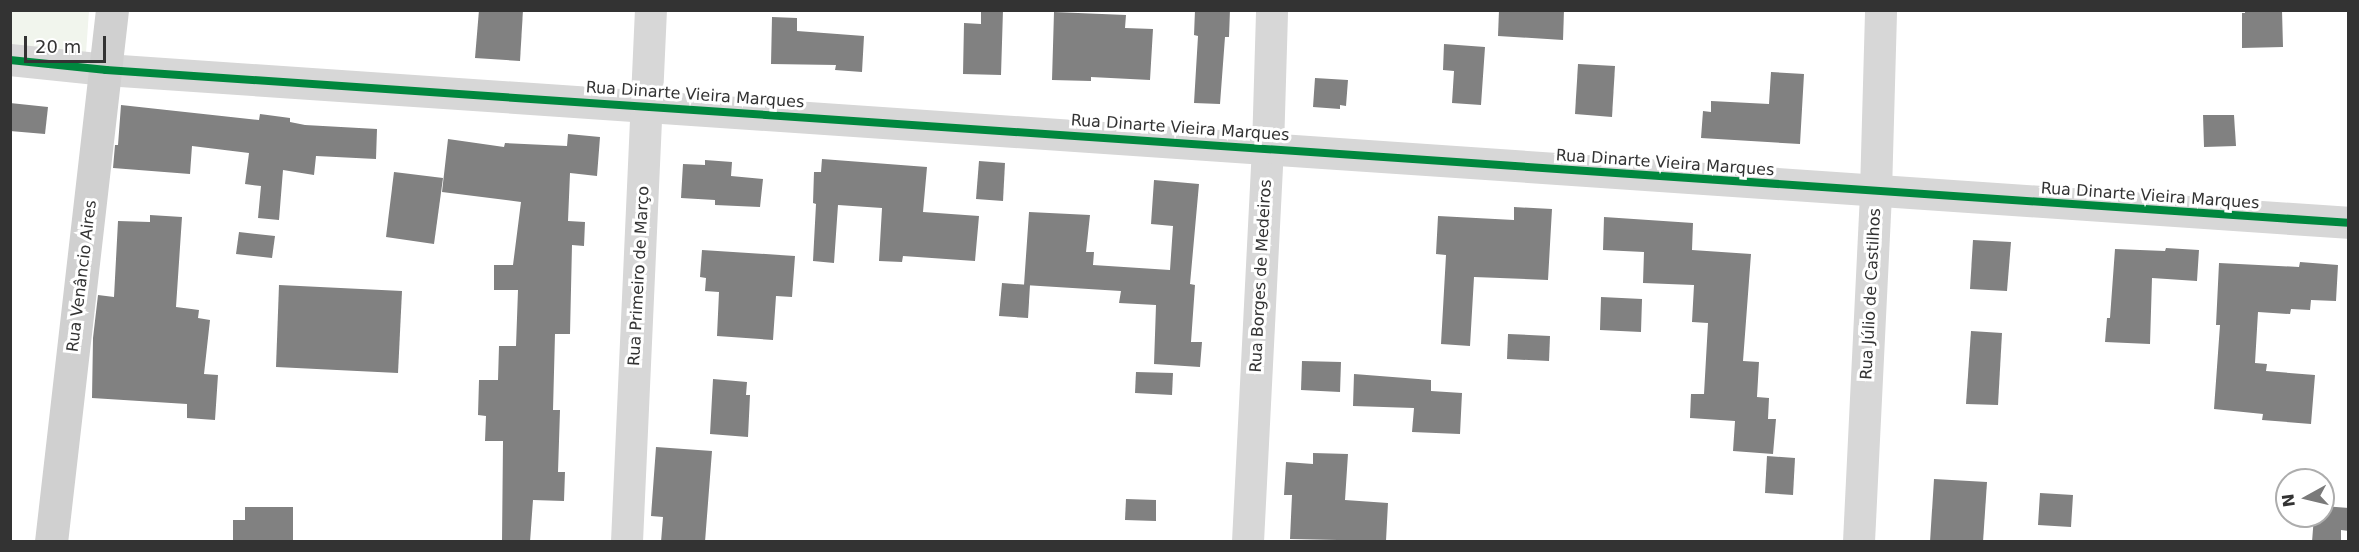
<!DOCTYPE html>
<meta charset="utf-8">
<style>
body{margin:0}
#map{position:relative;width:2359px;height:552px;overflow:hidden;background:#fff;font-family:"DejaVu Sans",sans-serif}
div>[style]{position:absolute}
.green>*{inset:0;background:#f1f5ed}
.building>*{inset:0;background:#818181}
.street>*{height:32px;margin:-16px;padding:0 16px;transform-origin:16px;border-radius:16px;background:#d7d7d7}
.secondary>*{height:33px;margin:-16.5px;padding:0 16.5px;transform-origin:16.5px;border-radius:16.5px;background:#d0d0d0}
.cycleway>*{height:8px;margin:-4px;padding:0 4px;transform-origin:4px;border-radius:4px;background:#00873e}
span{translate:-50% -50%;white-space:nowrap;text-align:center;line-height:1.15;-webkit-text-stroke:6px #fff;paint-order:stroke}
.street-label{font-size:16px;color:#333}
.frame{position:absolute;inset:0;border:12px solid #333;pointer-events:none}
.north{position:absolute;left:2275px;top:468px;width:60px;height:60px;box-sizing:border-box;background:#fff;border:2px solid #adadad;border-radius:50%;rotate:262deg;font-size:16px;font-weight:700;line-height:24px;text-align:center;color:#333}
.north::after{content:'';display:block;margin:auto;width:21px;height:27px;background:#7a7a7a;clip-path:polygon(50% 0,100% 100%,50% 72%,0 100%)}
.scale{position:absolute;left:24px;top:36px;width:82px;height:27px;box-sizing:border-box;border:3px solid #333;border-top:0;padding-left:8px;font-size:18px;line-height:21px;white-space:nowrap;color:#333;-webkit-text-stroke:4px #fff;paint-order:stroke}
</style>
<div id="map">
<div class="green">
<i style="clip-path:polygon(10px 11px,89px 11px,86px 53px,11px 45px)"></i>
</div>
<div class="building">
<i style="clip-path:polygon(479px 10px,523px 10px,520px 61px,475px 58px)"></i>
<i style="clip-path:polygon(981px 10px,1003px 10px,1001px 75px,963px 74px,964px 23px,981px 24px)"></i>
<i style="clip-path:polygon(1195px 10px,1230px 10px,1229px 37px,1225px 37px,1220px 104px,1194px 103px,1198px 36px,1194px 35px)"></i>
<i style="clip-path:polygon(1499px 10px,1564px 10px,1563px 40px,1498px 36px)"></i>
<i style="clip-path:polygon(2245px 10px,2282px 10px,2283px 47px,2242px 48px,2242px 13px,2245px 13px)"></i>
<i style="clip-path:polygon(1054px 12px,1126px 15px,1125px 28px,1153px 29px,1150px 80px,1091px 77px,1091px 81px,1052px 80px)"></i>
<i style="clip-path:polygon(772px 17px,797px 18px,797px 31px,864px 36px,862px 72px,835px 70px,836px 65px,771px 64px)"></i>
<i style="clip-path:polygon(1444px 44px,1485px 47px,1481px 105px,1452px 103px,1454px 71px,1443px 70px)"></i>
<i style="clip-path:polygon(1578px 64px,1615px 66px,1612px 117px,1575px 114px)"></i>
<i style="clip-path:polygon(1771px 72px,1804px 74px,1800px 144px,1701px 138px,1703px 111px,1711px 112px,1711px 101px,1769px 104px)"></i>
<i style="clip-path:polygon(1315px 78px,1348px 80px,1346px 106px,1340px 105px,1340px 109px,1313px 107px)"></i>
<i style="clip-path:polygon(10px 103px,48px 107px,45px 134px,10px 131px)"></i>
<i style="clip-path:polygon(121px 105px,259px 120px,260px 114px,290px 118px,290px 122px,305px 125px,377px 129px,376px 159px,316px 156px,314px 175px,283px 170px,279px 220px,258px 218px,261px 186px,245px 184px,249px 153px,192px 146px,190px 174px,113px 168px,115px 145px,118px 145px)"></i>
<i style="clip-path:polygon(2203px 115px,2234px 115px,2236px 146px,2204px 147px)"></i>
<i style="clip-path:polygon(568px 134px,600px 137px,597px 176px,570px 173px,568px 221px,585px 222px,584px 246px,572px 245px,570px 334px,555px 334px,553px 410px,560px 410px,558px 472px,565px 472px,564px 501px,533px 500px,530px 542px,502px 542px,503px 441px,485px 441px,486px 416px,478px 415px,479px 380px,498px 380px,499px 346px,516px 346px,518px 290px,494px 290px,494px 265px,513px 265px,521px 202px,442px 192px,448px 139px,504px 147px,505px 143px,567px 146px)"></i>
<i style="clip-path:polygon(822px 159px,927px 167px,923px 212px,979px 216px,975px 261px,903px 256px,902px 262px,879px 261px,882px 208px,838px 205px,834px 263px,813px 261px,816px 204px,813px 203px,814px 172px,821px 172px)"></i>
<i style="clip-path:polygon(705px 160px,732px 162px,731px 176px,763px 179px,760px 207px,715px 205px,715px 200px,681px 198px,683px 164px,705px 165px)"></i>
<i style="clip-path:polygon(979px 161px,1005px 163px,1003px 201px,976px 199px)"></i>
<i style="clip-path:polygon(394px 172px,443px 178px,434px 244px,386px 237px)"></i>
<i style="clip-path:polygon(1154px 180px,1199px 184px,1190px 284px,1195px 285px,1191px 342px,1202px 342px,1200px 367px,1154px 364px,1156px 305px,1119px 303px,1121px 291px,1024px 285px,1029px 212px,1090px 215px,1086px 252px,1094px 252px,1093px 265px,1170px 270px,1173px 226px,1151px 224px)"></i>
<i style="clip-path:polygon(1514px 207px,1552px 209px,1548px 280px,1474px 277px,1470px 346px,1441px 344px,1446px 255px,1436px 254px,1438px 216px,1514px 220px)"></i>
<i style="clip-path:polygon(150px 215px,182px 217px,176px 307px,199px 310px,198px 318px,210px 320px,204px 374px,218px 375px,215px 420px,187px 418px,187px 404px,92px 398px,93px 338px,98px 295px,114px 297px,118px 221px,150px 222px)"></i>
<i style="clip-path:polygon(1604px 217px,1693px 223px,1692px 250px,1751px 254px,1743px 361px,1759px 362px,1757px 397px,1769px 398px,1768px 419px,1776px 419px,1773px 454px,1733px 451px,1735px 421px,1690px 418px,1691px 394px,1704px 394px,1708px 323px,1692px 322px,1694px 285px,1643px 283px,1644px 252px,1603px 250px)"></i>
<i style="clip-path:polygon(239px 232px,275px 236px,272px 258px,236px 254px)"></i>
<i style="clip-path:polygon(1973px 240px,2011px 242px,2007px 291px,1970px 289px)"></i>
<i style="clip-path:polygon(2166px 248px,2199px 250px,2197px 281px,2152px 278px,2150px 344px,2105px 342px,2107px 318px,2110px 318px,2115px 249px,2165px 251px)"></i>
<i style="clip-path:polygon(702px 250px,795px 256px,792px 297px,776px 296px,773px 340px,717px 336px,719px 292px,705px 291px,706px 278px,700px 277px)"></i>
<i style="clip-path:polygon(2300px 262px,2338px 265px,2336px 301px,2311px 300px,2310px 310px,2291px 309px,2290px 314px,2258px 312px,2255px 363px,2267px 364px,2266px 371px,2315px 375px,2311px 424px,2262px 420px,2263px 414px,2214px 409px,2220px 325px,2216px 325px,2219px 263px,2299px 267px)"></i>
<i style="clip-path:polygon(1002px 283px,1030px 285px,1028px 318px,999px 316px)"></i>
<i style="clip-path:polygon(279px 285px,402px 291px,398px 373px,276px 367px)"></i>
<i style="clip-path:polygon(1601px 297px,1642px 299px,1641px 332px,1600px 330px)"></i>
<i style="clip-path:polygon(1971px 331px,2002px 333px,1998px 405px,1966px 404px)"></i>
<i style="clip-path:polygon(1508px 334px,1550px 336px,1549px 361px,1507px 359px)"></i>
<i style="clip-path:polygon(1302px 361px,1341px 362px,1340px 392px,1301px 390px)"></i>
<i style="clip-path:polygon(1136px 372px,1173px 373px,1172px 395px,1135px 393px)"></i>
<i style="clip-path:polygon(1354px 374px,1431px 380px,1431px 391px,1462px 393px,1460px 434px,1412px 432px,1414px 408px,1353px 406px)"></i>
<i style="clip-path:polygon(713px 379px,747px 382px,746px 395px,750px 395px,748px 437px,710px 434px)"></i>
<i style="clip-path:polygon(656px 447px,712px 451px,705px 542px,661px 542px,663px 517px,651px 516px)"></i>
<i style="clip-path:polygon(1313px 453px,1348px 454px,1345px 500px,1388px 503px,1386px 541px,1290px 539px,1292px 495px,1284px 495px,1286px 462px,1313px 464px)"></i>
<i style="clip-path:polygon(1767px 456px,1795px 458px,1793px 495px,1765px 493px)"></i>
<i style="clip-path:polygon(1934px 479px,1987px 482px,1983px 542px,1930px 542px)"></i>
<i style="clip-path:polygon(2040px 493px,2073px 495px,2071px 527px,2038px 525px)"></i>
<i style="clip-path:polygon(1126px 499px,1156px 500px,1156px 521px,1125px 520px)"></i>
<i style="clip-path:polygon(2323px 506px,2349px 508px,2349px 531px,2341px 530px,2341px 542px,2312px 542px,2314px 516px,2323px 516px)"></i>
<i style="clip-path:polygon(245px 507px,293px 507px,293px 542px,233px 542px,233px 520px,245px 520px)"></i>
</div>
<div class="street">
<i style="left:10px;top:60px;width:97px;rotate:5.9deg"></i>
<i style="left:106px;top:70px;width:2247px;rotate:3.9deg"></i>
<i style="left:627px;top:542px;width:533px;rotate:-87.42deg"></i>
<i style="left:1248px;top:542px;width:395px;rotate:-87.1deg"></i>
<i style="left:1268px;top:148px;width:138px;rotate:-88.3deg"></i>
<i style="left:1859px;top:542px;width:350px;rotate:-87.2deg"></i>
<i style="left:1876px;top:192px;width:182px;rotate:-88.4deg"></i>
</div>
<div class="secondary">
<i style="left:51px;top:542px;width:535px;rotate:-83.46deg"></i>
</div>
<div class="cycleway">
<i style="left:10px;top:60px;width:97px;rotate:5.9deg"></i>
<i style="left:106px;top:70px;width:2247px;rotate:3.9deg"></i>
</div>
<div class="street-label">
<span style="left:695px;top:95px;rotate:4deg">Rua Dinarte Vieira Marques</span>
<span style="left:1180px;top:128px;rotate:4deg">Rua Dinarte Vieira Marques</span>
<span style="left:1665px;top:163px;rotate:4deg">Rua Dinarte Vieira Marques</span>
<span style="left:2150px;top:196px;rotate:4deg">Rua Dinarte Vieira Marques</span>
<span style="left:82px;top:276px;rotate:-83deg">Rua Venâncio Aires</span>
<span style="left:639px;top:276px;rotate:-87deg">Rua Primeiro de Março</span>
<span style="left:1261px;top:276px;rotate:-87deg">Rua Borges de Medeiros</span>
<span style="left:1871px;top:294px;rotate:-87deg">Rua Júlio de Castilhos</span>
</div>
<div class="frame"></div>
<div class="north">N</div>
<div class="scale">20 m</div>
</div>
